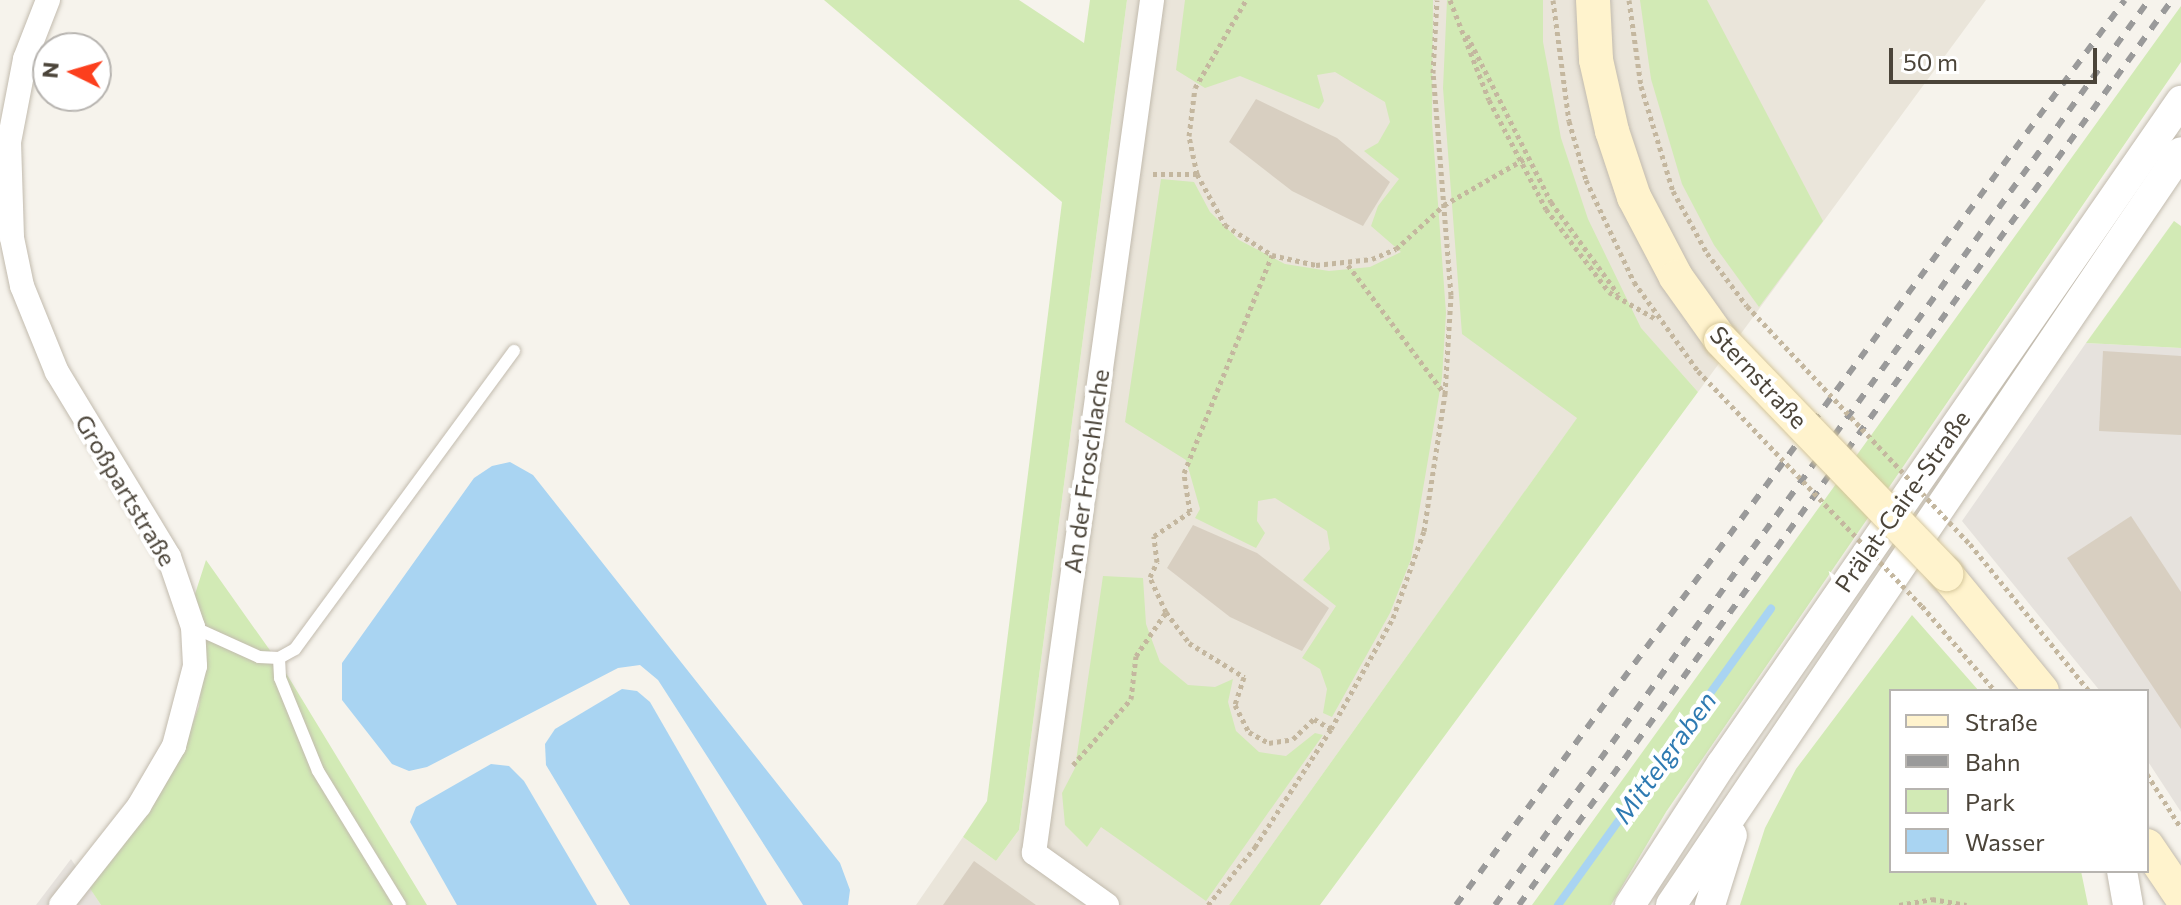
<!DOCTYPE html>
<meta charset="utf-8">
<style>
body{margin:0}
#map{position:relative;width:2181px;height:905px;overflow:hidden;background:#f6f3ec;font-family:Commissioner,sans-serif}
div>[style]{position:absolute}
.residential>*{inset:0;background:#eae5da}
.industrial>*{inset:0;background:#e6e2dd}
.green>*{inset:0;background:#d2eab5}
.water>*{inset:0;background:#a9d4f2}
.stream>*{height:8px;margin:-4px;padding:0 4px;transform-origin:4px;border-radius:4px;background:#a9d4f2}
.building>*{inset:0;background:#d8cfc1}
.path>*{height:5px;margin-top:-2.5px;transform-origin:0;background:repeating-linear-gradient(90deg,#c4b79f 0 4px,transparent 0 8px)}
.roads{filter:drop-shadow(0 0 2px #c2bbae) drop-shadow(0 0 2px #c2bbae)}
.service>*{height:12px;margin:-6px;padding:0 6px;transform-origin:6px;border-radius:6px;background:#fff}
.minor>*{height:24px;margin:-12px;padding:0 12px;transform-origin:12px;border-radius:12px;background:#fff}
.tertiary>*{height:30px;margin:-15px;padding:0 15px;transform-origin:15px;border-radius:15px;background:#fff}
.secondary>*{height:34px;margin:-17px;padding:0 17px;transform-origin:17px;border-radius:17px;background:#fff3cd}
.rail>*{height:6px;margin-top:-3px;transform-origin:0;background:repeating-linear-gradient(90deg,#9a9a9a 0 10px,transparent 0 20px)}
.path-bridge>*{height:5px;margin-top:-2.5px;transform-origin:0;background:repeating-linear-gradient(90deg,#c4b79f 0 4px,transparent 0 8px)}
.bridges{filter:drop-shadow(0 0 2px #d6c79b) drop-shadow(0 0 2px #d6c79b)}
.secondary-bridge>*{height:34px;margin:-17px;padding:0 17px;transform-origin:17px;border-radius:17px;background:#fff3cd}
span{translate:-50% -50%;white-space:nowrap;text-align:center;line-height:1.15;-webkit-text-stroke:8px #fff;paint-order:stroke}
.street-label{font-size:24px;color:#4b4439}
.water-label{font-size:26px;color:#2e7ab2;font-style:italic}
.legend{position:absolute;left:1889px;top:689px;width:260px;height:184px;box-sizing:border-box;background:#fff;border:2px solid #b7b4b0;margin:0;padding:10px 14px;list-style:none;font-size:24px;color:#4b4439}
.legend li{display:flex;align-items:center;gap:16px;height:40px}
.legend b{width:40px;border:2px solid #b7b4b0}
.north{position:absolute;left:32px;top:32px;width:80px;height:80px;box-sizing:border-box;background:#fff;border:2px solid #b7b4b0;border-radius:50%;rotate:275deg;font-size:22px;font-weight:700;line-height:32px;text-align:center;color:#4b4439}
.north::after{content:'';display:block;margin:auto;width:28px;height:36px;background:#fc3f1d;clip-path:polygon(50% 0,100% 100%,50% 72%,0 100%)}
.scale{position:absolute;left:1889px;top:48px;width:208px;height:36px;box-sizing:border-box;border:4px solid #4b4439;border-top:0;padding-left:10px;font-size:24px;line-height:28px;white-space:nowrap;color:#4b4439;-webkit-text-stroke:6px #fff;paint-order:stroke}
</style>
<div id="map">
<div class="residential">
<i style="clip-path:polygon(1127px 0,1986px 0,1698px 392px,1641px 329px,1229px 905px,916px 905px,963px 837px,996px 861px,1019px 830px)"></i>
</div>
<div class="industrial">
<i style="clip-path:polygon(2086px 343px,2181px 348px,2181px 812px,2147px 760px,2147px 691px,2100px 691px,1962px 521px)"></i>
<i style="clip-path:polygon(71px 859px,101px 905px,36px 905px)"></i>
</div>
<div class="green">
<i style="clip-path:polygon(824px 0,1019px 0,1084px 43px,1090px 0,1127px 0,1019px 830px,996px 861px,963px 837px,987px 801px,1062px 202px)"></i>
<i style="clip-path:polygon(1185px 0,1433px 0,1432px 122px,1446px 313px,1442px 378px,1411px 559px,1390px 613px,1332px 717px,1323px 713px,1327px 689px,1320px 669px,1302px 658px,1336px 606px,1303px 580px,1330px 549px,1327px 531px,1275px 498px,1258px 501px,1257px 521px,1265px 533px,1256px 548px,1195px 518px,1200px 509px,1186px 460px,1125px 422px,1161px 179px,1194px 182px,1210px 212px,1239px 240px,1285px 264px,1329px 271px,1370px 267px,1401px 252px,1371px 226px,1378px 206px,1399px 179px,1364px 151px,1378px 143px,1390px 122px,1385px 102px,1335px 72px,1317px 75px,1324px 101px,1319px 109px,1240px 76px,1205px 88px,1176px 70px)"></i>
<i style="clip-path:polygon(1447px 0,1543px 0,1543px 42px,1561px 138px,1588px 219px,1641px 328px,1698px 392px,1320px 905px,1229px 905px,1577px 418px,1462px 334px,1443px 88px)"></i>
<i style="clip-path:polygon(1640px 0,1707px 0,1823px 221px,1759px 307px,1714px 245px,1682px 184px,1651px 79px)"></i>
<i style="clip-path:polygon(2181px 6px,2181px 62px,1666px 812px,1611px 905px,1532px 905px)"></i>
<i style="clip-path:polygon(2174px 221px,2181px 226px,2181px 348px,2086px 343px)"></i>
<i style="clip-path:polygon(206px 560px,286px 673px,427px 905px,101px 905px,89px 887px,182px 752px,199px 706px,204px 663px,195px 594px)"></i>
<i style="clip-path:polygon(1103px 576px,1143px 578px,1146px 624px,1160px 662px,1188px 685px,1215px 687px,1233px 679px,1228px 702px,1236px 731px,1259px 752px,1286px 756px,1315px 733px,1323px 735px,1206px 901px,1101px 827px,1087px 847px,1065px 825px,1062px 793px,1075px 768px)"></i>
<i style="clip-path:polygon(1912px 615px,1979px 691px,1891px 691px,1891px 871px,2081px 871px,2088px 905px,1740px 905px,1765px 828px,1796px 769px)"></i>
</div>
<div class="water">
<i style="clip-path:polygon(510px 462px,533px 475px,840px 863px,850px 890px,848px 905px,803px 905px,658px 680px,640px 665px,618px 668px,427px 767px,409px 771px,392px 764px,342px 700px,342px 663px,474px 478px,492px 466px)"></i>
<i style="clip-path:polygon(622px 689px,637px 691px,650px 702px,767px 905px,630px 905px,546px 765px,545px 744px,555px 729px)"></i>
<i style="clip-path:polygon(491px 764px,509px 766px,524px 781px,597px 905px,457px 905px,410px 822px,416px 807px)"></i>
</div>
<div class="stream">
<i style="left:1558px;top:905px;width:365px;rotate:-54.3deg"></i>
</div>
<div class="building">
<i style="clip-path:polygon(1256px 99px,1337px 138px,1390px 182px,1363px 226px,1292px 191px,1229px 142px)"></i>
<i style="clip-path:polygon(2103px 351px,2181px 356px,2181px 435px,2099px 431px)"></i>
<i style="clip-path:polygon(2131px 516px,2181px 592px,2181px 729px,2067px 558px)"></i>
<i style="clip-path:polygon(1193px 525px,1257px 553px,1329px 608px,1302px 651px,1230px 617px,1167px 568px)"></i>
<i style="clip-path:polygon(974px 861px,1036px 905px,943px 905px)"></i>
</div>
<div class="path">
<i style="left:1450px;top:0;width:107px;rotate:68.7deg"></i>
<i style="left:1489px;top:100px;width:123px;rotate:62.4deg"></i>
<i style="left:1546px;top:209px;width:104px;rotate:52.8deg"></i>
<i style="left:1609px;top:292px;width:54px;rotate:29.9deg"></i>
<i style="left:1553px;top:0;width:122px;rotate:82.5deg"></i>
<i style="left:1569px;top:121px;width:61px;rotate:73.9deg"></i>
<i style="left:1586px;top:180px;width:113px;rotate:64.8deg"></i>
<i style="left:1634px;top:282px;width:110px;rotate:54.3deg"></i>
<i style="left:1629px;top:0;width:87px;rotate:82.1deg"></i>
<i style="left:1641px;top:86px;width:110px;rotate:73.1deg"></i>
<i style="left:1673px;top:191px;width:71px;rotate:61.3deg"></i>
<i style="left:1707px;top:253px;width:66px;rotate:53deg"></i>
<i style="left:1467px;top:35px;width:187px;rotate:63.3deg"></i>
<i style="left:1551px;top:202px;width:114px;rotate:53.9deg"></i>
<i style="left:1153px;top:174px;width:44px"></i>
<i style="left:1197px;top:174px;width:39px;rotate:-102deg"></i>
<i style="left:1189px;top:136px;width:48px;rotate:-82.9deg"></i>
<i style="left:1195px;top:88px;width:102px;rotate:-59.9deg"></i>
<i style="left:1197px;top:174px;width:58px;rotate:61.2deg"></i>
<i style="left:1225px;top:225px;width:56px;rotate:32.6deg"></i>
<i style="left:1348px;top:265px;width:161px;rotate:53.1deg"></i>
<i style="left:1970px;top:544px;width:189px;rotate:51deg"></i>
<i style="left:1922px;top:606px;width:112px;rotate:49.3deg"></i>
<i style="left:1166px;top:612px;width:39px;rotate:53deg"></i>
<i style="left:1189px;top:643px;width:65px;rotate:31.7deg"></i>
<i style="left:1244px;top:677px;width:29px;rotate:108deg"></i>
<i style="left:1235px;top:705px;width:30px;rotate:63deg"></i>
<i style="left:1249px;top:732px;width:23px;rotate:29deg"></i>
<i style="left:1269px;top:743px;width:24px;rotate:-9deg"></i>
<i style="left:1293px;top:739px;width:29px;rotate:-44deg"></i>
<i style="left:1314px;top:719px;width:20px;rotate:30deg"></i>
<i style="left:1073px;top:765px;width:88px;rotate:-48.7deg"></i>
<i style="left:1131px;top:699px;width:43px;rotate:-83.4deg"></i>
<i style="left:1136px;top:656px;width:53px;rotate:-55.7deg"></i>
<i style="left:1166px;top:612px;width:38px;rotate:-115deg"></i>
<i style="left:1150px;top:577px;width:17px;rotate:-65deg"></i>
<i style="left:1157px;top:562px;width:26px;rotate:-97deg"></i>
<i style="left:1154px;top:536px;width:43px;rotate:-33.7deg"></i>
<i style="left:1190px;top:512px;width:39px;rotate:-99deg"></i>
<i style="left:1184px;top:473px;width:235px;rotate:-68deg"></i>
<i style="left:1272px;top:255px;width:45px;rotate:12.8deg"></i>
<i style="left:1316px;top:265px;width:56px;rotate:-6.1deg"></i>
<i style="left:1372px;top:259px;width:26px;rotate:-23deg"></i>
<i style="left:1396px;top:249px;width:65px;rotate:-42.5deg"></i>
<i style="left:1444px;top:205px;width:95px;rotate:-29.8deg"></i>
<i style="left:2147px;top:774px;width:64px;rotate:57.8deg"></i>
<i style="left:1208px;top:905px;width:75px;rotate:-51deg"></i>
<i style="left:1255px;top:847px;width:140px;rotate:-57.2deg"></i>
<i style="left:1331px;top:729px;width:127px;rotate:-60.8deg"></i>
<i style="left:1393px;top:618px;width:92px;rotate:-70.4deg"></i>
<i style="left:1424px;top:531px;width:139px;rotate:-81.3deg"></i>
<i style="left:1445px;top:394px;width:99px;rotate:-86.5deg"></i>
<i style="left:1451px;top:295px;width:223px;rotate:-94.6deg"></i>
<i style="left:1433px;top:73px;width:73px;rotate:-86.9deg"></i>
<i style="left:1899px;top:905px;width:34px;rotate:-10deg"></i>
<i style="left:1932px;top:899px;width:35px;rotate:10deg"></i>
</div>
<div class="roads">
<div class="service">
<i style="left:193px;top:627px;width:72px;rotate:24.4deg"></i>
<i style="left:259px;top:657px;width:20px;rotate:3deg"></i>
<i style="left:279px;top:658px;width:18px;rotate:-29deg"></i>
<i style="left:295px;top:649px;width:370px;rotate:-53.7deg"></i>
<i style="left:279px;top:658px;width:20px;rotate:87deg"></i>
<i style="left:280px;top:678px;width:100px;rotate:67.8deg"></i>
<i style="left:318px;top:771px;width:157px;rotate:58.5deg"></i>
</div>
<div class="minor">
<i style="left:48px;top:0;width:63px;rotate:111.3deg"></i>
<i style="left:25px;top:59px;width:85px;rotate:100.9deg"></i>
<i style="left:9px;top:142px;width:96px;rotate:88.2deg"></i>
<i style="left:12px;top:238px;width:49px;rotate:78.2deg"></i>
<i style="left:22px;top:286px;width:93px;rotate:67.9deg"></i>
<i style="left:57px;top:372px;width:216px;rotate:58.8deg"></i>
<i style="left:169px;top:557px;width:74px;rotate:71.1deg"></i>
<i style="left:193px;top:627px;width:39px;rotate:87deg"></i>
<i style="left:195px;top:666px;width:83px;rotate:104.7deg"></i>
<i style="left:174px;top:746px;width:69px;rotate:120.3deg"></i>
<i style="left:139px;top:806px;width:126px;rotate:128.2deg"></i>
<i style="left:1107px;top:905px;width:90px;rotate:-144.5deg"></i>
<i style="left:1034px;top:853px;width:861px;rotate:-82.12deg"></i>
</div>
<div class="tertiary">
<i style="left:2122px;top:871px;width:35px;rotate:80deg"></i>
<i style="left:1630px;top:905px;width:167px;rotate:-57deg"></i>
<i style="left:1721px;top:765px;width:808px;rotate:-55.29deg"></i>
<i style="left:1671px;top:905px;width:909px;rotate:-55.89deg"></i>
<i style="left:1710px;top:905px;width:73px;rotate:-72.6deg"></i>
</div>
<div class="secondary">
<i style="left:1593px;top:0;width:60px;rotate:87.1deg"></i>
<i style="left:1596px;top:60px;width:73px;rotate:77.3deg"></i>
<i style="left:1612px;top:131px;width:70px;rotate:71.6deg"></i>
<i style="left:1634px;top:197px;width:90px;rotate:62.3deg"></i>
<i style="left:1676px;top:277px;width:77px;rotate:54.5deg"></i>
<i style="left:1946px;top:574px;width:151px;rotate:50.6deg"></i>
<i style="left:2147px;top:846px;width:60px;rotate:55.8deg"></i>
</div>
</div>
<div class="rail">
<i style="left:1456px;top:905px;width:1125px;rotate:-53.53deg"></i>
<i style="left:1495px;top:905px;width:1117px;rotate:-54.15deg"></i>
<i style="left:1519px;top:905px;width:1116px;rotate:-54.19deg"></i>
</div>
<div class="path-bridge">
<i style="left:1747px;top:306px;width:326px;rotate:46.9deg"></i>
<i style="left:1698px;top:371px;width:325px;rotate:46.4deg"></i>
</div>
<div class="bridges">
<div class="secondary-bridge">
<i style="left:1721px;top:340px;width:325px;rotate:46.1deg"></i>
</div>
</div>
<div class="street-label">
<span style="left:1759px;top:377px;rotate:47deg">Sternstraße</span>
<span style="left:1086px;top:471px;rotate:-82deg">An der Froschlache</span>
<span style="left:126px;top:490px;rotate:59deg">Großpartstraße</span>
<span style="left:1902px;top:501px;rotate:-55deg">Prälat-Caire-Straße</span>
</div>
<div class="water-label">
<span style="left:1664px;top:757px;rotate:-54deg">Mittelgraben</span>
</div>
<ul class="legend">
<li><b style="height:10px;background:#fff3cd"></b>Straße</li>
<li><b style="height:10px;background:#9a9a9a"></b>Bahn</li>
<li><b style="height:22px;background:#d2eab5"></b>Park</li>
<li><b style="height:22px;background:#a9d4f2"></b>Wasser</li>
</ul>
<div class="north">N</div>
<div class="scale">50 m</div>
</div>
